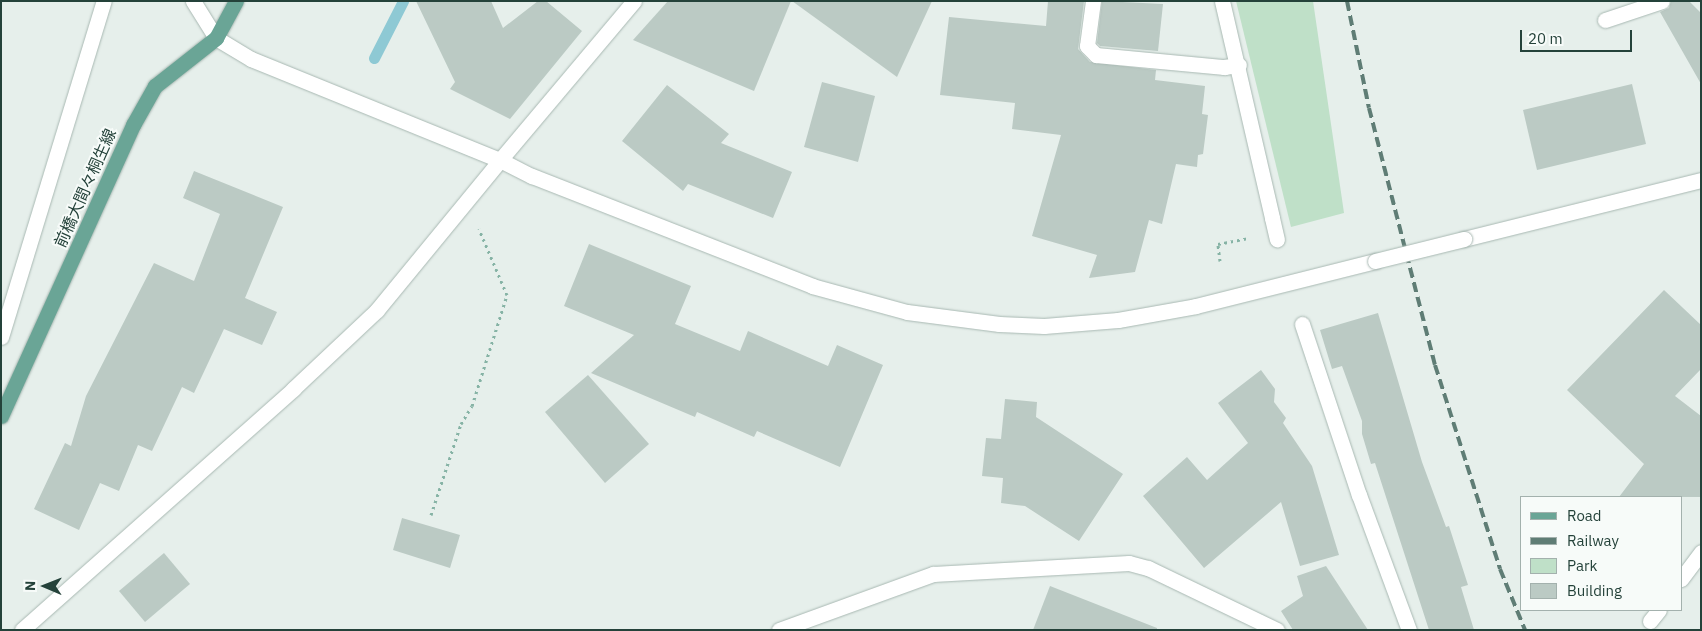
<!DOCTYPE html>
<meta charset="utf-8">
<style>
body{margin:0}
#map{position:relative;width:1702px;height:631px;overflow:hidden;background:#e6efeb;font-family:"IBM Plex Sans","Noto Sans JP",sans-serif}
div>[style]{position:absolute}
.green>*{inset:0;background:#bfe0c8}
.stream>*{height:11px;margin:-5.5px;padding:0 5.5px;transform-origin:5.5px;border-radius:5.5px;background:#8ec9d4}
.building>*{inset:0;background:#bbcac4}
.path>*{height:3px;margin-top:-1.5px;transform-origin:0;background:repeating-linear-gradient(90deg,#86b3a5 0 2.5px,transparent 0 6.5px)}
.roads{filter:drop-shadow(0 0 1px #a8b8b2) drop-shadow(0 0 1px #a8b8b2)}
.service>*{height:15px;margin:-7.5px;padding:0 7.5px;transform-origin:7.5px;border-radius:7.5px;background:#fff}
.minor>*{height:15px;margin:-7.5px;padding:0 7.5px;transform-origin:7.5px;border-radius:7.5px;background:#fff}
.tertiary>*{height:15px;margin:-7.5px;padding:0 7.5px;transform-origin:7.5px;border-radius:7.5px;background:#fff}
.primary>*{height:15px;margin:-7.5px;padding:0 7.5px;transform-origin:7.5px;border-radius:7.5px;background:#6aa596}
.rail>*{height:4px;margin-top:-2px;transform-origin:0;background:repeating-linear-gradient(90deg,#5f7d75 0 10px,transparent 0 15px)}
.bridges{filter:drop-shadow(0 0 1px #a8b8b2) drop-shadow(0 0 1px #a8b8b2)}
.tertiary-bridge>*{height:15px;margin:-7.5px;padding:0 7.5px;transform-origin:7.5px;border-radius:7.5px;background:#fff}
span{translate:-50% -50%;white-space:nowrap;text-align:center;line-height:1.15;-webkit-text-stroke:4px #f7fbf9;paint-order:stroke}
.street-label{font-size:16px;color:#24423a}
.frame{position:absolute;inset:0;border:2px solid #24423a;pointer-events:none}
.legend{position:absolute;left:1520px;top:496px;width:162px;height:115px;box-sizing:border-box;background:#f7fbf9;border:1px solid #a3b1ad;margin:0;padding:6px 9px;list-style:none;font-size:15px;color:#24423a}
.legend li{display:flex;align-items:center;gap:10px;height:25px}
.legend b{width:25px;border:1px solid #a3b1ad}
.north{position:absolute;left:20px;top:561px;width:50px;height:50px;-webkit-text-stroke:4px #f7fbf9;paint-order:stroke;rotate:271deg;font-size:14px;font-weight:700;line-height:20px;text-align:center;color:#24423a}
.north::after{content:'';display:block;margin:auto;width:18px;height:22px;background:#24423a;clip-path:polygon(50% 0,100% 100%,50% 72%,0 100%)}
.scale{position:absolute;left:1520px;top:30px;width:112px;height:22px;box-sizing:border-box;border:2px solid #24423a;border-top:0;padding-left:6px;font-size:15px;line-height:18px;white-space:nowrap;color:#24423a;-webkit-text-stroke:4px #f7fbf9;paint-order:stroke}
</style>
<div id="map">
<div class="green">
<i style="clip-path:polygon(1236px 1px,1313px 1px,1344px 213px,1291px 227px)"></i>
</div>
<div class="stream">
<i style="left:374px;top:58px;width:64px;rotate:-63deg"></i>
</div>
<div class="building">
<i style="clip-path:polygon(416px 1px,491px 1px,503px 28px,538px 1px,546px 1px,582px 31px,510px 119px,450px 89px,455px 82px)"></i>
<i style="clip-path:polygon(668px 1px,791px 1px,754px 91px,633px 40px)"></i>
<i style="clip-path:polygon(792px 1px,932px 1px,897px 77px)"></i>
<i style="clip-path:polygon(1048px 1px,1084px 1px,1078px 49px,1090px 62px,1156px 70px,1155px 80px,1205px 86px,1202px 114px,1208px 115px,1203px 154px,1198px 155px,1197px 167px,1176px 164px,1162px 224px,1149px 220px,1135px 272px,1089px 278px,1097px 255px,1032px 236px,1061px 135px,1012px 129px,1015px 103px,940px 95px,949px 17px,1046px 26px)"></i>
<i style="clip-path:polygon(1102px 1px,1163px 4px,1158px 51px,1100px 46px,1097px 43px)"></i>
<i style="clip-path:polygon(1671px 1px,1689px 1px,1701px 13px,1701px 84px,1660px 12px,1669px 8px)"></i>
<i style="clip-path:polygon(822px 82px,875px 96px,858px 162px,804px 147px)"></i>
<i style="clip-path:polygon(1632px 84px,1646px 144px,1537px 170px,1523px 110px)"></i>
<i style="clip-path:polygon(667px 85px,729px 134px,721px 143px,792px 172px,773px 218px,688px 184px,683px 191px,622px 141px)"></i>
<i style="clip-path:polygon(194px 171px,283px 207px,245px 298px,277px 312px,262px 345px,224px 329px,194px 393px,182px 387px,152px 451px,138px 445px,119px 491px,100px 483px,79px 530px,34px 509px,65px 443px,71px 446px,86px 396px,154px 263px,194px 281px,220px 214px,183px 198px)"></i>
<i style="clip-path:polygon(589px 244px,691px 286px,675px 324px,740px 351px,748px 331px,828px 366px,837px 345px,883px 365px,840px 467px,757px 431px,754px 437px,697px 412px,695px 417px,591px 373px,634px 335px,564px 306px)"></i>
<i style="clip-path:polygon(1664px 290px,1701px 325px,1701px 369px,1675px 396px,1701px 416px,1701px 497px,1619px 497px,1644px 464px,1567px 390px)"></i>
<i style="clip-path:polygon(1378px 313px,1422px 462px,1446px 527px,1449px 526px,1468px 585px,1461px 587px,1474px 630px,1429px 630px,1375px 463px,1371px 464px,1362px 434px,1362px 421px,1342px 366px,1332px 369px,1320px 330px)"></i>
<i style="clip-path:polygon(1261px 370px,1275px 389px,1274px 402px,1286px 418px,1283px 423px,1312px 466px,1339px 555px,1300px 566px,1281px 502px,1204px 568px,1143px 496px,1187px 457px,1207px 480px,1248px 443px,1218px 403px)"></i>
<i style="clip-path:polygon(588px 375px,649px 444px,605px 483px,545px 412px)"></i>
<i style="clip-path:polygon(1005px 399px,1037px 402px,1036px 417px,1123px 474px,1079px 541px,1025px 506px,1001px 503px,1003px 478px,982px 476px,986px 438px,1001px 439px)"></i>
<i style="clip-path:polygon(402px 518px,460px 535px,450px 568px,393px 550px)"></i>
<i style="clip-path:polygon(164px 553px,190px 584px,145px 622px,119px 591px)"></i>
<i style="clip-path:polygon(1326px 566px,1368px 630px,1293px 630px,1281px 611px,1303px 596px,1297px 576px)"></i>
<i style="clip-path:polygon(1050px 586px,1157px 628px,1157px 630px,1033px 630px)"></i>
</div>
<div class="path">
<i style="left:1220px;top:261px;width:17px;rotate:-97deg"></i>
<i style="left:1218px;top:244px;width:32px;rotate:-11deg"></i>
<i style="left:431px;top:515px;width:96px;rotate:-71.8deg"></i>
<i style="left:461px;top:424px;width:21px;rotate:-59deg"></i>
<i style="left:472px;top:406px;width:116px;rotate:-72.5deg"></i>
<i style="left:507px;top:295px;width:72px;rotate:-113deg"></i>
</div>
<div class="roads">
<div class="service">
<i style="left:1093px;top:1px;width:45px;rotate:97.6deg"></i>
<i style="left:1087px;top:46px;width:13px;rotate:45deg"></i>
<i style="left:1096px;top:55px;width:129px;rotate:5.4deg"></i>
<i style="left:1224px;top:67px;width:15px;rotate:-8deg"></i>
<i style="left:1605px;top:20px;width:60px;rotate:-18.4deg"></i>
<i style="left:1272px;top:218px;width:22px;rotate:77deg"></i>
<i style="left:1302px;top:324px;width:180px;rotate:71.6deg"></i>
<i style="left:1359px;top:495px;width:144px;rotate:69.7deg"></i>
<i style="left:1681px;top:579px;width:34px;rotate:-53deg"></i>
<i style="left:1650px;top:621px;width:14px;rotate:-51deg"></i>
<i style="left:779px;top:630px;width:164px;rotate:-20deg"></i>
<i style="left:933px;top:574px;width:196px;rotate:-3.2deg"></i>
<i style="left:1129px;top:563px;width:20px;rotate:15deg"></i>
<i style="left:1148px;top:568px;width:143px;rotate:25.7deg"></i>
</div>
<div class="minor">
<i style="left:1222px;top:1px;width:223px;rotate:77deg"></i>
<i style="left:500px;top:160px;width:208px;rotate:-49.9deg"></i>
</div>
<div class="tertiary">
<i style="left:193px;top:1px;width:44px;rotate:58.1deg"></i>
<i style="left:216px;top:38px;width:41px;rotate:31deg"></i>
<i style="left:251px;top:59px;width:269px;rotate:22.1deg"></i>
<i style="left:500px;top:160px;width:36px;rotate:27deg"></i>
<i style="left:532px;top:176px;width:301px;rotate:21.4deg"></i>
<i style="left:812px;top:286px;width:98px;rotate:15.3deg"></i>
<i style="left:907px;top:312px;width:93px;rotate:7.4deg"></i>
<i style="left:999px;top:324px;width:45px;rotate:2.5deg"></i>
<i style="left:1044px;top:326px;width:74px;rotate:-4.6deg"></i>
<i style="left:1118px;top:320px;width:79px;rotate:-10.2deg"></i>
<i style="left:1196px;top:306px;width:185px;rotate:-14.1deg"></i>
<i style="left:1464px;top:239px;width:244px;rotate:-14deg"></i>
<i style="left:1px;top:337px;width:351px;rotate:-73deg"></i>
<i style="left:22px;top:630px;width:363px;rotate:-41.6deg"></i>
<i style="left:293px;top:389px;width:115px;rotate:-43.2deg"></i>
<i style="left:377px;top:310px;width:194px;rotate:-50.6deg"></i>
</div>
<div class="primary">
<i style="left:1px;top:416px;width:320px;rotate:-65.6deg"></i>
<i style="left:133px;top:125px;width:45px;rotate:-60.6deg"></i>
<i style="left:155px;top:86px;width:78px;rotate:-38.2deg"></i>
<i style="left:216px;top:38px;width:42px;rotate:-61.6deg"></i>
</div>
</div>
<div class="rail">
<i style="left:1347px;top:1px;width:109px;rotate:78.4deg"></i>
<i style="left:1369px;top:108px;width:265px;rotate:75.6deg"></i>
<i style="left:1435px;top:365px;width:214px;rotate:72.3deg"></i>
<i style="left:1500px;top:569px;width:66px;rotate:67.7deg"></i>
</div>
<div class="bridges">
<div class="tertiary-bridge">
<i style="left:1375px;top:261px;width:92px;rotate:-13.9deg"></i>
</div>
</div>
<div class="street-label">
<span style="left:85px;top:188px;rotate:-66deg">前橋大間々桐生線</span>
</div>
<div class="frame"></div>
<ul class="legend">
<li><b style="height:6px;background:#6aa596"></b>Road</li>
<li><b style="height:6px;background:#5f7d75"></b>Railway</li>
<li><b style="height:14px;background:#bfe0c8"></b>Park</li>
<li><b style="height:14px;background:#bbcac4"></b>Building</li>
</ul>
<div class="north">N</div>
<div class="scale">20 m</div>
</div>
